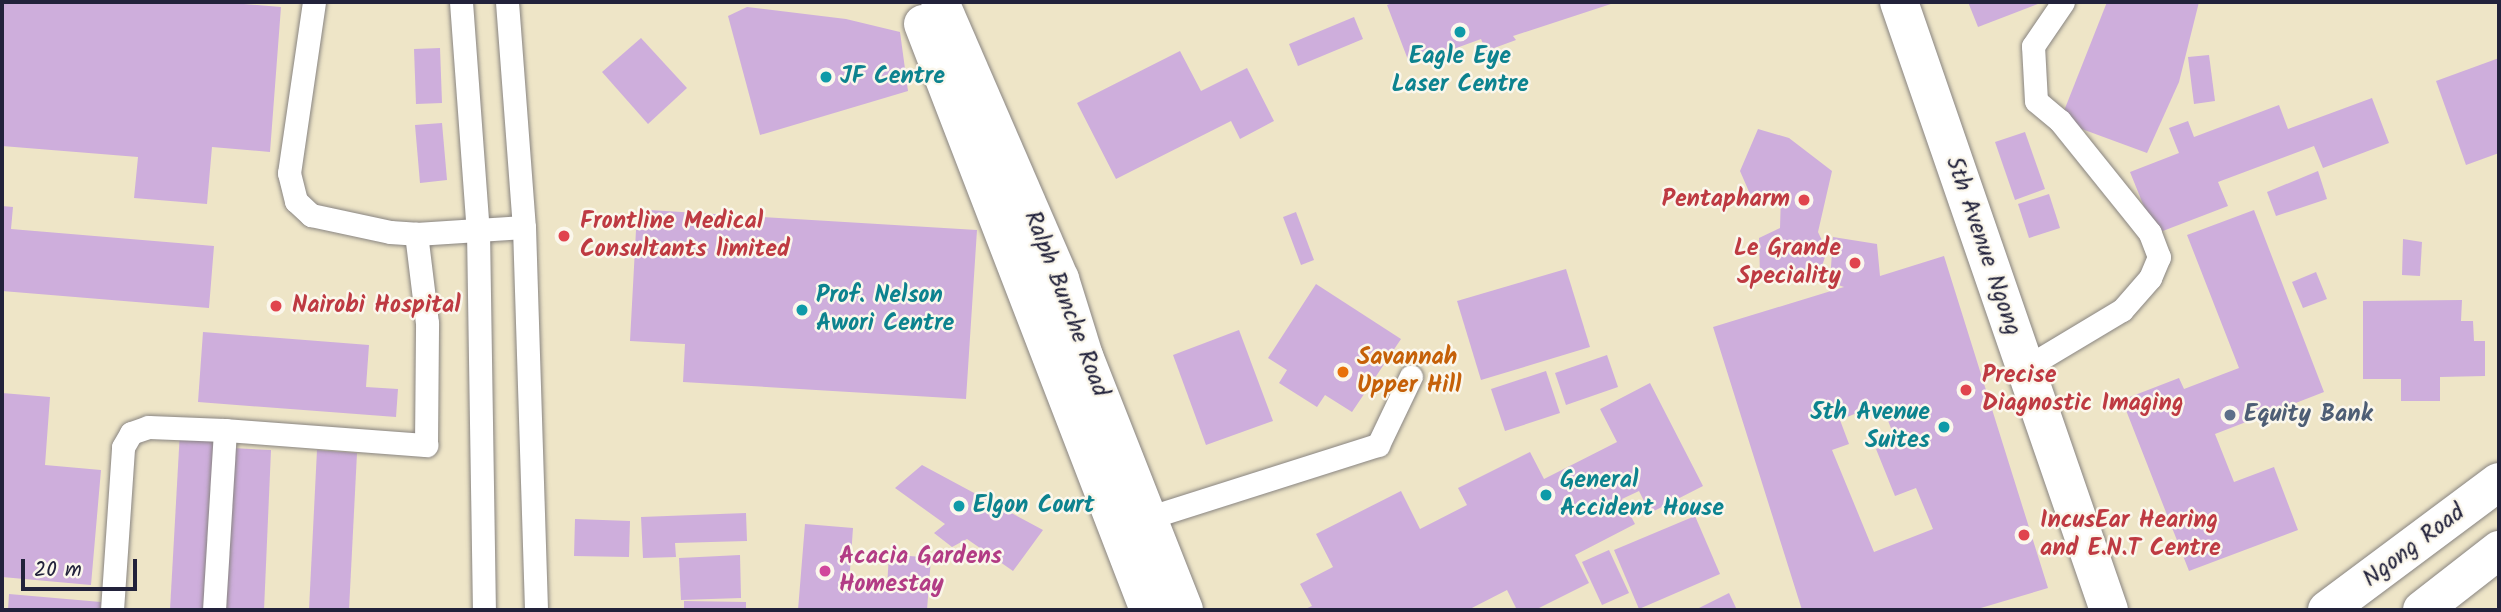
<!DOCTYPE html>
<style>
body{margin:0}
#map{position:relative;width:2501px;height:612px;overflow:hidden;background:#eee5c7;font-family:Kalam,sans-serif}
div>[style]{position:absolute}
.building>*{inset:0;background:#ceaedc}
.roads{filter:drop-shadow(0 0 2px #888481) drop-shadow(0 0 2px #888481)}
.service>*{height:23px;margin:-11.5px;padding:0 11.5px;transform-origin:11.5px;border-radius:11.5px;background:#fff}
.minor>*{height:38px;margin:-19px;padding:0 19px;transform-origin:19px;border-radius:19px;background:#fff}
.secondary>*{height:38px;margin:-19px;padding:0 19px;transform-origin:19px;border-radius:19px;background:#fff}
.dots>*{width:19px;height:19px;translate:-50% -50%;box-sizing:border-box;border:4px solid #fbf7ec;border-radius:50%}
span{translate:-50% -50%;white-space:nowrap;text-align:center;line-height:1.15;-webkit-text-stroke:5px #fbf7ec;paint-order:stroke}
.culture-label{font-size:24px;color:#0d838f;font-weight:700}
.left{translate:0 -50%;text-align:left}
.right{translate:-100% -50%;text-align:right}
.health-label{font-size:24px;color:#be3a42;font-weight:700}
.street-label{font-size:24px;color:#22223b}
.food-label{font-size:24px;color:#c56008;font-weight:700}
.service-label{font-size:24px;color:#4e5e75;font-weight:700}
.hotel-label{font-size:24px;color:#b23c85;font-weight:700}
.frame{position:absolute;inset:0;border:4px solid #22223b;pointer-events:none}
.scale{position:absolute;left:21px;top:559px;width:116px;height:32px;box-sizing:border-box;border:4px solid #22223b;border-top:0;padding-left:9px;font-size:21px;line-height:24px;white-space:nowrap;color:#22223b;-webkit-text-stroke:5px #fbf7ec;paint-order:stroke}
</style>
<div id="map">
<div class="building">
<i style="clip-path:polygon(2px 2px,219px 2px,281px 7px,270px 152px,212px 147px,207px 204px,134px 198px,138px 157px,2px 146px)"></i>
<i style="clip-path:polygon(1395px 2px,1617px 2px,1513px 36px,1516px 40px,1486px 51px,1481px 39px,1410px 65px,1387px 5px)"></i>
<i style="clip-path:polygon(1968px 2px,2043px 2px,1978px 27px)"></i>
<i style="clip-path:polygon(2107px 2px,2199px 2px,2179px 82px,2147px 153px,2060px 121px)"></i>
<i style="clip-path:polygon(747px 7px,846px 19px,900px 32px,908px 91px,760px 135px,728px 16px)"></i>
<i style="clip-path:polygon(1354px 17px,1363px 39px,1298px 66px,1289px 44px)"></i>
<i style="clip-path:polygon(641px 38px,687px 88px,648px 124px,602px 72px)"></i>
<i style="clip-path:polygon(440px 48px,442px 103px,416px 104px,414px 49px)"></i>
<i style="clip-path:polygon(1180px 51px,1201px 91px,1247px 68px,1274px 121px,1240px 139px,1231px 121px,1116px 179px,1077px 103px)"></i>
<i style="clip-path:polygon(2209px 55px,2215px 101px,2194px 104px,2188px 57px)"></i>
<i style="clip-path:polygon(2499px 58px,2499px 153px,2466px 165px,2436px 81px)"></i>
<i style="clip-path:polygon(2372px 98px,2389px 143px,2323px 168px,2314px 146px,2218px 182px,2228px 206px,2155px 234px,2130px 172px,2179px 153px,2169px 128px,2188px 121px,2194px 137px,2279px 105px,2288px 129px)"></i>
<i style="clip-path:polygon(442px 123px,447px 180px,420px 183px,415px 125px)"></i>
<i style="clip-path:polygon(1758px 129px,1789px 138px,1832px 171px,1818px 232px,1827px 251px,1818px 278px,1760px 275px,1759px 238px,1780px 228px,1781px 194px,1750px 194px,1740px 171px)"></i>
<i style="clip-path:polygon(2025px 132px,2045px 189px,2015px 200px,1995px 142px)"></i>
<i style="clip-path:polygon(2318px 171px,2327px 199px,2276px 216px,2267px 192px)"></i>
<i style="clip-path:polygon(2049px 194px,2060px 228px,2029px 238px,2018px 204px)"></i>
<i style="clip-path:polygon(2px 206px,13px 207px,11px 229px,214px 246px,209px 308px,2px 291px)"></i>
<i style="clip-path:polygon(649px 210px,977px 230px,966px 399px,683px 382px,685px 344px,630px 341px,636px 230px,648px 230px)"></i>
<i style="clip-path:polygon(2254px 210px,2324px 392px,2215px 434px,2234px 482px,2274px 467px,2298px 530px,2189px 571px,2122px 400px,2179px 378px,2184px 389px,2239px 368px,2187px 235px)"></i>
<i style="clip-path:polygon(1296px 212px,1314px 260px,1301px 265px,1283px 217px)"></i>
<i style="clip-path:polygon(evenodd,1833px 237px,1877px 244px,1880px 276px,1944px 256px,2048px 588px,1974px 610px,1802px 610px,1713px 327px,1844px 287px,1830px 282px,1833px 237px,1881px 403px,1896px 441px,1876px 449px,1895px 496px,1916px 488px,1933px 529px,1874px 552px,1832px 450px,1849px 444px,1840px 420px,1881px 403px)"></i>
<i style="clip-path:polygon(2403px 239px,2422px 242px,2420px 276px,2402px 275px)"></i>
<i style="clip-path:polygon(1566px 269px,1590px 347px,1481px 380px,1457px 301px)"></i>
<i style="clip-path:polygon(2316px 272px,2327px 299px,2303px 308px,2292px 282px)"></i>
<i style="clip-path:polygon(1316px 284px,1401px 339px,1352px 412px,1325px 395px,1317px 407px,1279px 383px,1287px 370px,1268px 358px)"></i>
<i style="clip-path:polygon(2462px 300px,2461px 321px,2473px 321px,2474px 341px,2485px 341px,2485px 376px,2440px 377px,2440px 401px,2401px 401px,2401px 379px,2363px 379px,2363px 301px)"></i>
<i style="clip-path:polygon(1239px 330px,1273px 421px,1206px 445px,1173px 355px)"></i>
<i style="clip-path:polygon(203px 332px,369px 345px,366px 387px,398px 389px,396px 417px,198px 402px)"></i>
<i style="clip-path:polygon(1607px 355px,1618px 387px,1566px 405px,1555px 373px)"></i>
<i style="clip-path:polygon(1546px 371px,1560px 413px,1505px 431px,1491px 389px)"></i>
<i style="clip-path:polygon(1650px 383px,1703px 486px,1650px 513px,1639px 491px,1622px 499px,1635px 524px,1575px 555px,1589px 583px,1535px 610px,1517px 610px,1507px 590px,1468px 610px,1303px 610px,1312px 606px,1300px 584px,1333px 567px,1316px 534px,1401px 491px,1420px 529px,1467px 505px,1458px 488px,1530px 452px,1544px 479px,1617px 442px,1600px 409px)"></i>
<i style="clip-path:polygon(2px 393px,50px 397px,45px 465px,101px 470px,91px 585px,2px 577px)"></i>
<i style="clip-path:polygon(180px 431px,219px 434px,211px 610px,170px 610px)"></i>
<i style="clip-path:polygon(232px 448px,271px 450px,264px 610px,224px 610px)"></i>
<i style="clip-path:polygon(317px 450px,357px 453px,349px 610px,309px 610px)"></i>
<i style="clip-path:polygon(922px 465px,1043px 530px,1013px 571px,967px 539px,952px 547px,934px 533px,945px 524px,895px 488px)"></i>
<i style="clip-path:polygon(746px 513px,747px 541px,675px 543px,676px 557px,643px 558px,641px 517px)"></i>
<i style="clip-path:polygon(1695px 516px,1720px 574px,1639px 609px,1614px 550px)"></i>
<i style="clip-path:polygon(575px 519px,630px 521px,629px 557px,574px 556px)"></i>
<i style="clip-path:polygon(805px 524px,853px 528px,849px 584px,887px 587px,889px 554px,931px 558px,927px 610px,798px 610px)"></i>
<i style="clip-path:polygon(1609px 550px,1629px 593px,1602px 605px,1582px 562px)"></i>
<i style="clip-path:polygon(740px 555px,741px 598px,681px 600px,679px 558px)"></i>
<i style="clip-path:polygon(1729px 593px,1737px 610px,1700px 610px,1699px 608px)"></i>
<i style="clip-path:polygon(9px 594px,101px 602px,100px 610px,8px 610px)"></i>
<i style="clip-path:polygon(684px 601px,746px 602px,746px 610px,684px 610px)"></i>
</div>
<div class="roads">
<div class="service">
<i style="left:314px;top:2px;width:173px;rotate:98.3deg"></i>
<i style="left:289px;top:173px;width:29px;rotate:76deg"></i>
<i style="left:296px;top:201px;width:21px;rotate:43deg"></i>
<i style="left:311px;top:215px;width:81px;rotate:12.1deg"></i>
<i style="left:390px;top:232px;width:26px;rotate:4deg"></i>
<i style="left:416px;top:234px;width:108px;rotate:-3.7deg"></i>
<i style="left:461px;top:2px;width:230px;rotate:85.8deg"></i>
<i style="left:478px;top:231px;width:379px;rotate:89.1deg"></i>
<i style="left:507px;top:2px;width:226px;rotate:85.7deg"></i>
<i style="left:524px;top:227px;width:383px;rotate:88.2deg"></i>
<i style="left:2025px;top:368px;width:113px;rotate:-30.9deg"></i>
<i style="left:2122px;top:310px;width:43px;rotate:-48.8deg"></i>
<i style="left:2150px;top:278px;width:23px;rotate:-67deg"></i>
<i style="left:2159px;top:257px;width:26px;rotate:-111deg"></i>
<i style="left:2150px;top:233px;width:144px;rotate:-128.8deg"></i>
<i style="left:2060px;top:121px;width:31px;rotate:-140deg"></i>
<i style="left:2036px;top:101px;width:55px;rotate:-93.1deg"></i>
<i style="left:2033px;top:46px;width:53px;rotate:-55.7deg"></i>
<i style="left:1138px;top:521px;width:252px;rotate:-17.6deg"></i>
<i style="left:1378px;top:445px;width:76px;rotate:-64.4deg"></i>
<i style="left:112px;top:610px;width:163px;rotate:-86.1deg"></i>
<i style="left:123px;top:447px;width:16px;rotate:-60deg"></i>
<i style="left:131px;top:433px;width:18px;rotate:-19deg"></i>
<i style="left:148px;top:427px;width:77px;rotate:2.2deg"></i>
<i style="left:214px;top:610px;width:180px;rotate:-86.5deg"></i>
<i style="left:225px;top:430px;width:202px;rotate:4.3deg"></i>
<i style="left:426px;top:445px;width:122px;rotate:-89.5deg"></i>
<i style="left:427px;top:323px;width:90px;rotate:-97deg"></i>
</div>
<div class="minor">
<i style="left:940px;top:2px;width:302px;rotate:66.6deg"></i>
<i style="left:1060px;top:279px;width:81px;rotate:72.7deg"></i>
<i style="left:1084px;top:356px;width:273px;rotate:68.5deg"></i>
<i style="left:1899px;top:2px;width:643px;rotate:70.95deg"></i>
<i style="left:923px;top:24px;width:628px;rotate:68.91deg"></i>
</div>
<div class="secondary">
<i style="left:2327px;top:610px;width:214px;rotate:-36.7deg"></i>
<i style="left:2422px;top:610px;width:98px;rotate:-37.9deg"></i>
</div>
</div>
<div class="dots">
<i style="left:1460px;top:32px;background:#0f9aa8"></i>
<i style="left:826px;top:77px;background:#0f9aa8"></i>
<i style="left:1804px;top:200px;background:#e0444e"></i>
<i style="left:564px;top:236px;background:#e0444e"></i>
<i style="left:1855px;top:263px;background:#e0444e"></i>
<i style="left:276px;top:306px;background:#e0444e"></i>
<i style="left:802px;top:310px;background:#0f9aa8"></i>
<i style="left:1343px;top:372px;background:#e8710a"></i>
<i style="left:1966px;top:390px;background:#e0444e"></i>
<i style="left:2230px;top:415px;background:#5c6f8a"></i>
<i style="left:1944px;top:427px;background:#0f9aa8"></i>
<i style="left:1546px;top:495px;background:#0f9aa8"></i>
<i style="left:959px;top:506px;background:#0f9aa8"></i>
<i style="left:2024px;top:535px;background:#e0444e"></i>
<i style="left:825px;top:571px;background:#d1479c"></i>
</div>
<div class="culture-label">
<span style="left:1460px;top:71px">Eagle Eye<br>Laser Centre</span>
<span class="left" style="left:840px;top:77px">JF Centre</span>
<span class="left" style="left:816px;top:310px">Prof. Nelson<br>Awori Centre</span>
<span class="right" style="left:1930px;top:427px">5th Avenue<br>Suites</span>
<span class="left" style="left:1560px;top:495px">General<br>Accident House</span>
<span class="left" style="left:973px;top:506px">Elgon Court</span>
</div>
<div class="health-label">
<span class="right" style="left:1790px;top:200px">Pentapharm</span>
<span class="left" style="left:580px;top:236px">Frontline Medical<br>Consultants limited</span>
<span class="right" style="left:1841px;top:263px">Le Grande<br>Speciality</span>
<span class="left" style="left:292px;top:306px">Nairobi Hospital</span>
<span class="left" style="left:1982px;top:390px">Precise<br>Diagnostic Imaging</span>
<span class="left" style="left:2040px;top:535px">IncusEar Hearing<br>and E.N.T Centre</span>
</div>
<div class="street-label">
<span style="left:1983px;top:246px;rotate:71deg">5th Avenue Ngong</span>
<span style="left:1066px;top:304px;rotate:69deg">Ralph Bunche Road</span>
<span style="left:2414px;top:546px;rotate:-37deg">Ngong Road</span>
</div>
<div class="food-label">
<span class="left" style="left:1357px;top:372px">Savannah<br>Upper Hill</span>
</div>
<div class="service-label">
<span class="left" style="left:2244px;top:415px">Equity Bank</span>
</div>
<div class="hotel-label">
<span class="left" style="left:839px;top:571px">Acacia Gardens<br>Homestay</span>
</div>
<div class="frame"></div>
<div class="scale">20 m</div>
</div>
